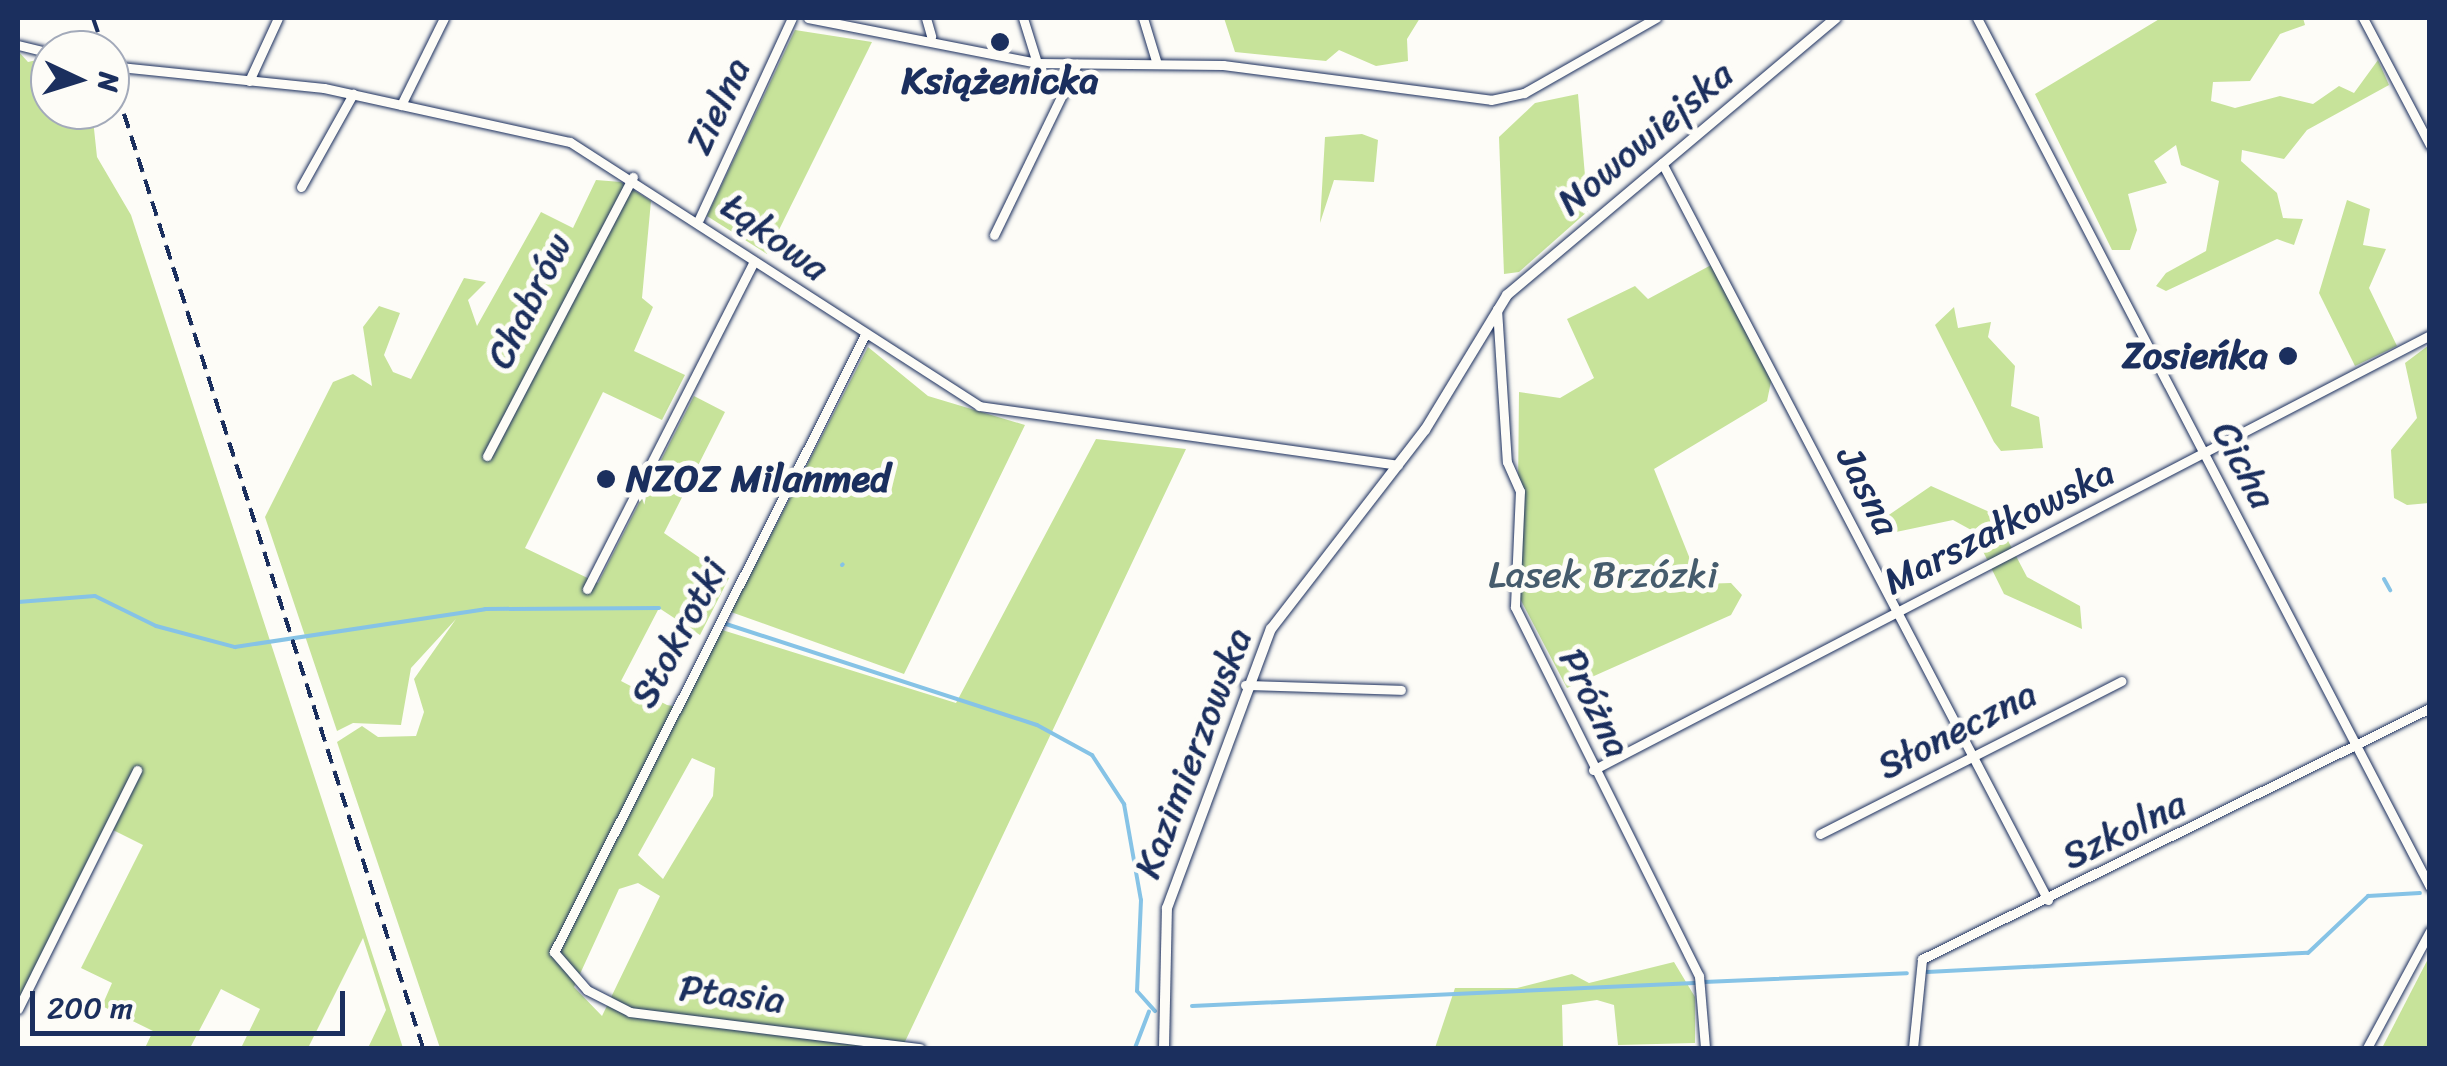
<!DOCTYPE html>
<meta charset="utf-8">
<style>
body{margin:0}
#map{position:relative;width:2447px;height:1066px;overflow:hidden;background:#fdfcf7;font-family:Sriracha,sans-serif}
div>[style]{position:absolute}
.green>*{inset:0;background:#c7e39a}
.stream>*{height:4px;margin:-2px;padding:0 2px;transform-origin:2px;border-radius:2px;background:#86c3e6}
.roads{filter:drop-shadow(0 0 2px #1b2f5e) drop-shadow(0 0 2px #1b2f5e)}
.minor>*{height:9px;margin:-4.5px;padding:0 4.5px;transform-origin:4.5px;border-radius:4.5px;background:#fdfcf7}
.tertiary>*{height:10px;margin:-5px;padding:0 5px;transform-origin:5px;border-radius:5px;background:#fdfcf7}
.rail>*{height:4px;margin-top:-2px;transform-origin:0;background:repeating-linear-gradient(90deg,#1b2f5e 0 15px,transparent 0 23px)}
.dots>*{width:28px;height:28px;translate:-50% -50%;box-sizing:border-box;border:5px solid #fdfcf7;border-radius:50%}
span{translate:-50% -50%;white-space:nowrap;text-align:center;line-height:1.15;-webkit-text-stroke:10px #fdfcf7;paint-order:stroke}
.poi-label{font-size:38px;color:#1b2f5e;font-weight:700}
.right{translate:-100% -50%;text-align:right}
.left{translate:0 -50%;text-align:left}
.street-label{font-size:38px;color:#1b2f5e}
.park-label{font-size:38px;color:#465c6d}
.frame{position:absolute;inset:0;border:20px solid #1b2f5e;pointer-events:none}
.north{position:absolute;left:30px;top:30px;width:100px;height:100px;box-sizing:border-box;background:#fdfcf7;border:2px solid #a3aaba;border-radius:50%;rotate:94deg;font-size:28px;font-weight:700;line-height:40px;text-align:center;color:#1b2f5e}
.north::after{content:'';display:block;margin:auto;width:35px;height:45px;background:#1b2f5e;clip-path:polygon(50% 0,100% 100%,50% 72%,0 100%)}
.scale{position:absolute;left:30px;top:991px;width:315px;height:45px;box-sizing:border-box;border:5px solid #1b2f5e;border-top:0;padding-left:12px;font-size:30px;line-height:35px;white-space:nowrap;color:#1b2f5e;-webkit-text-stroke:8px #fdfcf7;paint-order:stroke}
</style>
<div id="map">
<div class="green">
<i style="clip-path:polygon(1224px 18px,1420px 18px,1407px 39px,1408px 61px,1376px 66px,1339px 50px,1326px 61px,1235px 52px)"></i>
<i style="clip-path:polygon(2161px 18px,2303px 18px,2305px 25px,2280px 34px,2250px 81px,2213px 82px,2211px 101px,2235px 108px,2280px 96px,2313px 104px,2339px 86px,2354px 93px,2378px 60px,2389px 85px,2307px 130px,2284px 159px,2242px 150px,2241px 161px,2277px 193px,2283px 218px,2303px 219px,2294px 245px,2277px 239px,2166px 291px,2156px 286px,2166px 273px,2206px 251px,2219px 181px,2181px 165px,2176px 145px,2154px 161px,2167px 183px,2128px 194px,2137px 230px,2130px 250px,2112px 250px,2035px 94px)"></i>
<i style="clip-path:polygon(795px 30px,872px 42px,767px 254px,707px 216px)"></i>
<i style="clip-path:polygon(18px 51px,28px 62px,50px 57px,50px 110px,92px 110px,97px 157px,131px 215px,403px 1048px,368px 1048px,386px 1010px,363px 938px,308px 1048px,241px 1048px,260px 1009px,221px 989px,190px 1048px,145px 1048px,153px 1031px,102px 1006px,112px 983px,81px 968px,143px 845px,113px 830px,18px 1018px)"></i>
<i style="clip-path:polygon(1578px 94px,1588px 211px,1519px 272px,1504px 274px,1499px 137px,1535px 103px)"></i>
<i style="clip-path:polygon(1362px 134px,1378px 140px,1374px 182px,1334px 180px,1320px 223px,1325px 137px)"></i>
<i style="clip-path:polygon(evenodd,596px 180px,621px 182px,651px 201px,642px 298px,653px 307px,634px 351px,685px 375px,662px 420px,603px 392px,525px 548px,598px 583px,694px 396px,725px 412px,664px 533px,729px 578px,700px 635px,659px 608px,621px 681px,667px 705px,679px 707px,719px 629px,956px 703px,1096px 439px,1186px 449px,902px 1048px,440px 1048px,337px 742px,362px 726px,378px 737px,416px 736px,424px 712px,414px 679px,456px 619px,411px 668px,401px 725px,353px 723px,337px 731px,265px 517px,333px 382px,353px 374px,372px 386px,363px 327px,379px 306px,400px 313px,384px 355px,393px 372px,411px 379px,464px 278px,486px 282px,468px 300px,477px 326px,541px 212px,573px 228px,596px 180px,692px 758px,715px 768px,713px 796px,663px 879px,638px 855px,692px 758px,596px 180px,638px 883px,660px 896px,602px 1016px,574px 987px,619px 889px,638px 883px)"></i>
<i style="clip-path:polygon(2347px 200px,2370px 209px,2363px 245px,2386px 249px,2369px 288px,2397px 346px,2355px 366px,2319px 293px)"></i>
<i style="clip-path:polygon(1713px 264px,1772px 377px,1767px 401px,1654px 469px,1700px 584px,1731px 583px,1742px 595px,1731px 615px,1567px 688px,1517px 593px,1519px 392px,1560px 398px,1594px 378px,1567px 319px,1635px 286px,1648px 299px)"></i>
<i style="clip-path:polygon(1954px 307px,1958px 328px,1991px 322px,1988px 337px,2015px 366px,2011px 406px,2039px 417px,2043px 448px,2001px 451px,1994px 442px,1935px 325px)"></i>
<i style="clip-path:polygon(2429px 345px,2429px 503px,2407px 505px,2394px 498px,2391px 450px,2417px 418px,2405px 363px)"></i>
<i style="clip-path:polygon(868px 347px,928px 396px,1025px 425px,904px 674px,731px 612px)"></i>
<i style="clip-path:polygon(1931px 486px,1994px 514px,2027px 577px,2080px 606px,2082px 629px,2004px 594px,1973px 531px,1953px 520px,1877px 536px,1880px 521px)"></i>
<i style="clip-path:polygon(2429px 957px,2429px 1048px,2382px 1048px)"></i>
<i style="clip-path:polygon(1674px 962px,1695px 997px,1695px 1043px,1618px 1045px,1614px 1005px,1597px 1000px,1562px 1005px,1563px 1048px,1435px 1048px,1455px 988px,1517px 988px,1572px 974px,1589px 983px)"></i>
</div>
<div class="stream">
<i style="left:842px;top:565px;width:1px;rotate:-45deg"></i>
<i style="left:2384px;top:579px;width:13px;rotate:61deg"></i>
<i style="left:18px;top:602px;width:77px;rotate:-4.5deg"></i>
<i style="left:95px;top:596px;width:68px;rotate:26.2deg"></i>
<i style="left:156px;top:626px;width:82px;rotate:14.9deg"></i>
<i style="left:235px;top:647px;width:253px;rotate:-8.6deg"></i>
<i style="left:485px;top:609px;width:174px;rotate:-0.3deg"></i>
<i style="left:723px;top:623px;width:330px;rotate:18deg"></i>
<i style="left:1037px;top:725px;width:63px;rotate:28.6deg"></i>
<i style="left:1092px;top:755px;width:59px;rotate:56.9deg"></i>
<i style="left:1124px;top:804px;width:97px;rotate:80deg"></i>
<i style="left:1141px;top:900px;width:91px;rotate:92.5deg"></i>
<i style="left:1137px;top:991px;width:27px;rotate:48deg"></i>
<i style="left:1927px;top:972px;width:381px;rotate:-2.9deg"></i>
<i style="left:2308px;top:953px;width:83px;rotate:-43.5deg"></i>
<i style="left:2368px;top:896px;width:52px;rotate:-3.3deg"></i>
<i style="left:1704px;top:982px;width:203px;rotate:-2.5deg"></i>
<i style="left:1192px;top:1006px;width:503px;rotate:-2.62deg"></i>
<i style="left:1135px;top:1048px;width:39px;rotate:-69deg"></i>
</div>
<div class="roads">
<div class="minor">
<i style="left:808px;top:18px;width:233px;rotate:11.1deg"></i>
<i style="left:1037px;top:63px;width:186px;rotate:0.6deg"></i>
<i style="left:1223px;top:65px;width:270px;rotate:7.4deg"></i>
<i style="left:1491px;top:100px;width:34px;rotate:-12deg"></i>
<i style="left:1524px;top:93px;width:152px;rotate:-29.6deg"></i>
<i style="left:926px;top:18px;width:19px;rotate:74deg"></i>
<i style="left:1023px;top:18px;width:47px;rotate:72.7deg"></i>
<i style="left:1143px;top:18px;width:48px;rotate:73.1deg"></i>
<i style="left:1977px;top:18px;width:980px;rotate:62.47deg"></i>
<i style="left:2363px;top:18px;width:144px;rotate:62.2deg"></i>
<i style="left:18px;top:45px;width:33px;rotate:14deg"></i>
<i style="left:110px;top:66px;width:215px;rotate:5.9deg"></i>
<i style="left:324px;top:88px;width:252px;rotate:12.4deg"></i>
<i style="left:570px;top:142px;width:487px;rotate:32.8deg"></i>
<i style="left:979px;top:406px;width:423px;rotate:8deg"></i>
<i style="left:249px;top:81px;width:69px;rotate:-65.3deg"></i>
<i style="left:401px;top:105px;width:97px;rotate:-63.7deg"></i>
<i style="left:1662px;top:163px;width:832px;rotate:62.36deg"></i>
<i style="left:301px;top:187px;width:107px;rotate:-60.8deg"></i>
<i style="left:699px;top:219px;width:221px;rotate:-65.2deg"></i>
<i style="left:994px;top:235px;width:190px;rotate:-64.1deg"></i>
<i style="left:1497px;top:309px;width:153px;rotate:86.3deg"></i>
<i style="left:1507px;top:462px;width:32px;rotate:66deg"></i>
<i style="left:1520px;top:491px;width:116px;rotate:92.5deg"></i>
<i style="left:1515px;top:607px;width:412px;rotate:63.5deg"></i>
<i style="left:1699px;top:976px;width:72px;rotate:85.2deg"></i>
<i style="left:864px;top:337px;width:689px;rotate:116.75deg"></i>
<i style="left:554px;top:952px;width:50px;rotate:49deg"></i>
<i style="left:587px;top:990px;width:48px;rotate:27.1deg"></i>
<i style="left:630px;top:1012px;width:292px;rotate:7.1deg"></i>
<i style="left:487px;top:456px;width:315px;rotate:-62.4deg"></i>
<i style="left:587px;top:589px;width:368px;rotate:-63deg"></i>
<i style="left:1245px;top:685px;width:156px;rotate:1.8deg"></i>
<i style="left:1593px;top:770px;width:943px;rotate:-27.46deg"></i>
<i style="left:1820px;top:834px;width:338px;rotate:-26.9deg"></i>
<i style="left:18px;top:1009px;width:267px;rotate:-63.5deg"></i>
<i style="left:1913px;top:1048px;width:89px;rotate:-84.2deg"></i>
<i style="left:1922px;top:959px;width:567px;rotate:-26.29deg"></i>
<i style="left:2367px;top:1048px;width:133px;rotate:-61.7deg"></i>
</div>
<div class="tertiary">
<i style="left:1164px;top:1048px;width:140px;rotate:-88.8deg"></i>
<i style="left:1167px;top:908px;width:298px;rotate:-69.6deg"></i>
<i style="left:1271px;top:629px;width:252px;rotate:-52.3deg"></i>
<i style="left:1425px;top:430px;width:158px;rotate:-58.7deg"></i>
<i style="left:1507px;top:295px;width:430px;rotate:-40.1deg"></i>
</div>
</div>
<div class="rail">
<i style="left:93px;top:18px;width:34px;rotate:71deg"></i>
<i style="left:110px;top:70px;width:1027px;rotate:72.25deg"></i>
</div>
<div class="dots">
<i style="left:1000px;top:42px;background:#1b2f5e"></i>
<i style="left:2288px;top:356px;background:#1b2f5e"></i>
<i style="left:606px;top:479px;background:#1b2f5e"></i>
</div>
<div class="poi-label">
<span style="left:1000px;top:81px">Książenicka</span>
<span class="right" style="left:2268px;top:356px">Zosieńka</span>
<span class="left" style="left:626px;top:479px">NZOZ Milanmed</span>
</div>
<div class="street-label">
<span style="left:718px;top:106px;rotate:-65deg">Zielna</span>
<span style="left:1645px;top:138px;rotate:-40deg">Nowowiejska</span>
<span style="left:775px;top:237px;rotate:36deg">Łąkowa</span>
<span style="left:529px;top:301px;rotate:-64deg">Chabrów</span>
<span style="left:2244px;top:465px;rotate:62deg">Cicha</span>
<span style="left:1868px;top:491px;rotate:63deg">Jasna</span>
<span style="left:1999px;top:527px;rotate:-27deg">Marszałkowska</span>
<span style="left:679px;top:633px;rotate:-62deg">Stokrotki</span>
<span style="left:1595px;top:703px;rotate:64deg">Próżna</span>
<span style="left:1957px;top:730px;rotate:-27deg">Słoneczna</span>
<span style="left:1193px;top:753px;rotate:-69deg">Kazimierzowska</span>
<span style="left:2124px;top:830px;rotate:-26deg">Szkolna</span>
<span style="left:732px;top:994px;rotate:7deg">Ptasia</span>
</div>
<div class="park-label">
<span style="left:1603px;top:575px">Lasek Brzózki</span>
</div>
<div class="frame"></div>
<div class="north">N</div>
<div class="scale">200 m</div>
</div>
